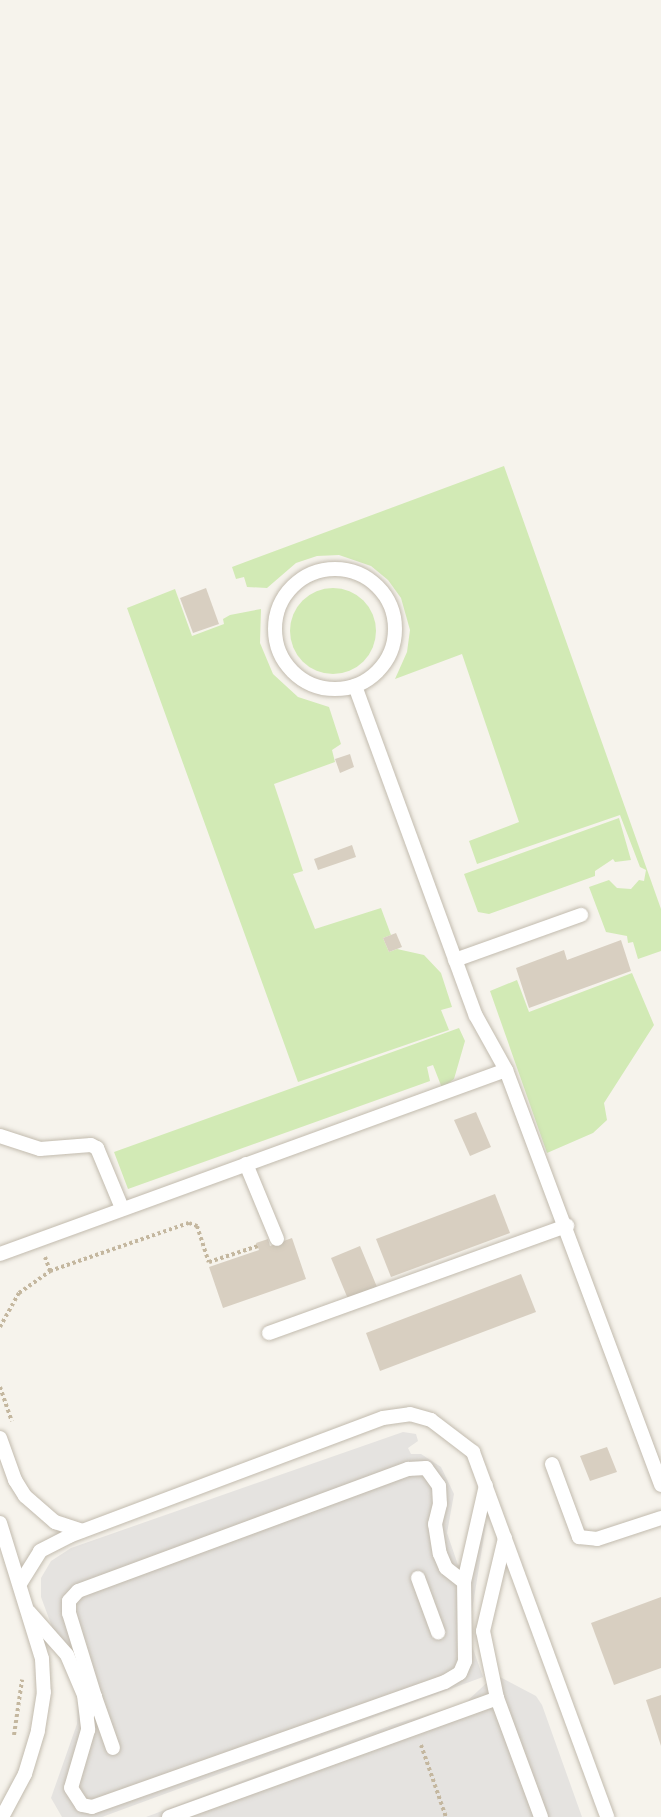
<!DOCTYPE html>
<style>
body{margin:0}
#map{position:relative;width:661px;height:1817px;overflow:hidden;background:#f6f3ec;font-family:"Nunito Sans",sans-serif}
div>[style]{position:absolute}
.green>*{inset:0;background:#d2eab5}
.round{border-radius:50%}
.parking>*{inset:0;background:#e5e3e0}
.building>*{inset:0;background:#d8cfc1}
.path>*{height:4px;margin-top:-2px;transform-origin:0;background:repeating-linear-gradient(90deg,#c4b79f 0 3px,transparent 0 6px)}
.roads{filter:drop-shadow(0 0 2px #c2bbae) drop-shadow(0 0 2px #c2bbae)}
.service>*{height:14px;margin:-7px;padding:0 7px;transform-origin:7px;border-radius:7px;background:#fff}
.service>.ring{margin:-7px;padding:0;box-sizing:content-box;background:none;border:14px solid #fff;border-radius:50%}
span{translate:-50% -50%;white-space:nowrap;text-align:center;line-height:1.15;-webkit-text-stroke:6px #fff;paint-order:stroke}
</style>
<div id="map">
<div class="green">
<i style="clip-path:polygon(504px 466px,661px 909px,661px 951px,638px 959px,633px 942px,628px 943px,627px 936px,606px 932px,589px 887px,609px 880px,617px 888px,631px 889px,639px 880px,644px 881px,646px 870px,640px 867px,620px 815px,477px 864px,469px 841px,519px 822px,462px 654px,395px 679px,407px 652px,410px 630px,401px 598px,388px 580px,371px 566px,339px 555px,317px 556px,296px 563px,267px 588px,247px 587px,244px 577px,236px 579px,232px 567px)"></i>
<i class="round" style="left:290px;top:588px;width:86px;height:86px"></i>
<i style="clip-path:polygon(175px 589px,192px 636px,224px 624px,223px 619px,230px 615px,261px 609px,260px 643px,273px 674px,298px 697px,329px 707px,341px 744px,332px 750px,335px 762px,274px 784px,303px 871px,293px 874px,315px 929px,381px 908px,391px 935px,383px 938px,389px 952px,397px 949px,424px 955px,441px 973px,452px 1007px,441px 1010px,449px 1030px,298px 1082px,127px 608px)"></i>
<i style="clip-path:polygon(619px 818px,631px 860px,615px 862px,613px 859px,595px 871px,595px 876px,489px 914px,478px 912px,464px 874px)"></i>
<i style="clip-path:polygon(632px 973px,654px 1025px,604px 1103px,607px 1120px,593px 1133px,547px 1153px,490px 991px,517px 980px,529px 1012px)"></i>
<i style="clip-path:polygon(459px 1028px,465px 1041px,454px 1079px,442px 1088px,433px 1065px,427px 1067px,430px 1081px,128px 1189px,114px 1152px)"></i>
</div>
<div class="parking">
<i style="clip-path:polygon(403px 1432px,416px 1434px,418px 1441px,408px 1448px,411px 1454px,421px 1454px,441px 1467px,454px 1494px,447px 1533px,458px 1565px,462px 1564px,473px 1521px,486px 1524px,468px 1635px,483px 1677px,102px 1817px,62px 1817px,51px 1798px,77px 1724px,78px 1697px,41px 1597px,41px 1578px,51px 1561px,71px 1548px)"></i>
<i style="clip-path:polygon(500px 1677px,536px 1696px,542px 1705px,582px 1817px,146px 1817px,392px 1725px,465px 1703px,492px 1678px)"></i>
</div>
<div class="building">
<i style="clip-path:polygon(206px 588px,219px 624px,193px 633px,180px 598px)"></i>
<i style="clip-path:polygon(350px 754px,354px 767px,340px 773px,335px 759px)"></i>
<i style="clip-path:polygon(352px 845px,356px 857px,318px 870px,314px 859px)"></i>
<i style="clip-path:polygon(396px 933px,402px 947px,389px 952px,383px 938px)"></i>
<i style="clip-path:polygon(621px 940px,631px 971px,529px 1008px,516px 968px,564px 950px,567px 960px)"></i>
<i style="clip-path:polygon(476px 1112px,491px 1147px,470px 1156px,454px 1120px)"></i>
<i style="clip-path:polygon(495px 1194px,510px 1233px,391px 1277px,376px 1239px)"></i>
<i style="clip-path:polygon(292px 1238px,306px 1279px,223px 1308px,209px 1267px,259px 1250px,256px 1243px,268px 1239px,270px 1246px)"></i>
<i style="clip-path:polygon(360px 1246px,377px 1287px,348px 1299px,331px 1258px)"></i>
<i style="clip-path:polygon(521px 1274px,536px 1312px,380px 1371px,366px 1333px)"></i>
<i style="clip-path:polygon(607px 1447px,617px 1472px,590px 1481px,580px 1456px)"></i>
<i style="clip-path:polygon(661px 1597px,661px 1668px,614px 1685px,591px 1623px)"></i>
<i style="clip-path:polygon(661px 1695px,661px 1746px,646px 1700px)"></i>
</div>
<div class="path">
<i style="left:45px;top:1257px;width:15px;rotate:70deg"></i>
<i style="left:0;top:1327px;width:39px;rotate:-61deg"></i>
<i style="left:19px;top:1293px;width:38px;rotate:-35deg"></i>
<i style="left:50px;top:1271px;width:147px;rotate:-19.1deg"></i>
<i style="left:189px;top:1223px;width:9px;rotate:21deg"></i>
<i style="left:197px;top:1226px;width:38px;rotate:72deg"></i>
<i style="left:209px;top:1262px;width:52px;rotate:-18.1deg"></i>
<i style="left:0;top:1387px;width:36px;rotate:71deg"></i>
<i style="left:14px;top:1735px;width:56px;rotate:-81.7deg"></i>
<i style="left:421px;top:1745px;width:76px;rotate:70.9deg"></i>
</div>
<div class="roads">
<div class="service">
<i class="ring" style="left:275px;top:569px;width:106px;height:106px"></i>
<i style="left:355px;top:686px;width:351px;rotate:69.9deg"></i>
<i style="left:476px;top:1016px;width:62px;rotate:60.9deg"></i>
<i style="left:506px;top:1070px;width:443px;rotate:69.5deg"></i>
<i style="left:455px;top:960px;width:134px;rotate:-19.7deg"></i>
<i style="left:0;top:1136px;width:42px;rotate:18deg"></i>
<i style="left:40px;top:1149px;width:51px;rotate:-4.5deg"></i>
<i style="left:91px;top:1145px;width:7px;rotate:27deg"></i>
<i style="left:97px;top:1148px;width:65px;rotate:67.4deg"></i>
<i style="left:246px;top:1164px;width:81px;rotate:67.5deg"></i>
<i style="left:0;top:1254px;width:538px;rotate:-19.98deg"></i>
<i style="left:269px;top:1333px;width:317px;rotate:-19.8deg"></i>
<i style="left:0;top:1438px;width:45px;rotate:70.3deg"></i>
<i style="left:15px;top:1480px;width:19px;rotate:58deg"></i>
<i style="left:25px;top:1496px;width:40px;rotate:41deg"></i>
<i style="left:55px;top:1522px;width:28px;rotate:18deg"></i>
<i style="left:552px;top:1464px;width:78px;rotate:69.7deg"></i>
<i style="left:579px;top:1537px;width:18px;rotate:6deg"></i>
<i style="left:597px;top:1539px;width:67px;rotate:-18.2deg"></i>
<i style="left:0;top:1523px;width:142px;rotate:72.8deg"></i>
<i style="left:42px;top:1659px;width:33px;rotate:87deg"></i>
<i style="left:44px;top:1692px;width:39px;rotate:99deg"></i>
<i style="left:38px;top:1731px;width:45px;rotate:106.8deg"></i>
<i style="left:25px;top:1774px;width:49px;rotate:118.1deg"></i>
<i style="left:505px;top:1538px;width:96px;rotate:103.3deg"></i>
<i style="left:483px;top:1631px;width:68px;rotate:78.2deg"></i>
<i style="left:497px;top:1698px;width:127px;rotate:69.7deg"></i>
<i style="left:418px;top:1578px;width:58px;rotate:69.7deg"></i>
<i style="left:21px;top:1582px;width:36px;rotate:-58deg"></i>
<i style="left:40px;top:1551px;width:33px;rotate:-27deg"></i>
<i style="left:69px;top:1536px;width:335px;rotate:-20.6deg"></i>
<i style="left:383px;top:1418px;width:27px;rotate:-8deg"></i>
<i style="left:410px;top:1414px;width:22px;rotate:16deg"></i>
<i style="left:431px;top:1420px;width:53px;rotate:37.3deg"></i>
<i style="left:473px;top:1452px;width:389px;rotate:69.8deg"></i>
<i style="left:29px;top:1612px;width:57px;rotate:48.5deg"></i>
<i style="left:67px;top:1655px;width:43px;rotate:67deg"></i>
<i style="left:84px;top:1695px;width:35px;rotate:83deg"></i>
<i style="left:88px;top:1730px;width:60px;rotate:106.3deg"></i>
<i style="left:71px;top:1788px;width:20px;rotate:57deg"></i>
<i style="left:82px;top:1805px;width:10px;rotate:11deg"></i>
<i style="left:92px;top:1807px;width:374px;rotate:-19.5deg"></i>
<i style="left:445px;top:1682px;width:17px;rotate:-31deg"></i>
<i style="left:460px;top:1673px;width:13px;rotate:-67deg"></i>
<i style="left:465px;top:1661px;width:79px;rotate:-90.7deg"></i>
<i style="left:464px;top:1582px;width:99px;rotate:-77.2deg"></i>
<i style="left:95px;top:1697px;width:54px;rotate:70.6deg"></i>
<i style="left:87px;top:1715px;width:20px;rotate:-66deg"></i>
<i style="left:95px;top:1697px;width:88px;rotate:-107.2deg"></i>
<i style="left:69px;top:1613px;width:12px;rotate:-90deg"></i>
<i style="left:69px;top:1601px;width:13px;rotate:-48deg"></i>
<i style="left:78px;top:1591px;width:352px;rotate:-20.3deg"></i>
<i style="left:408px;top:1469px;width:18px;rotate:-3deg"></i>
<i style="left:426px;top:1468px;width:22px;rotate:54deg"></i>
<i style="left:439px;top:1486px;width:18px;rotate:87deg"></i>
<i style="left:440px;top:1504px;width:21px;rotate:104deg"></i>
<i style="left:435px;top:1524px;width:30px;rotate:81deg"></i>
<i style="left:440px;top:1554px;width:15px;rotate:67deg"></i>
<i style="left:446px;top:1568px;width:23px;rotate:38deg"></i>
<i style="left:169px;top:1817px;width:349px;rotate:-19.9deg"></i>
</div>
</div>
</div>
